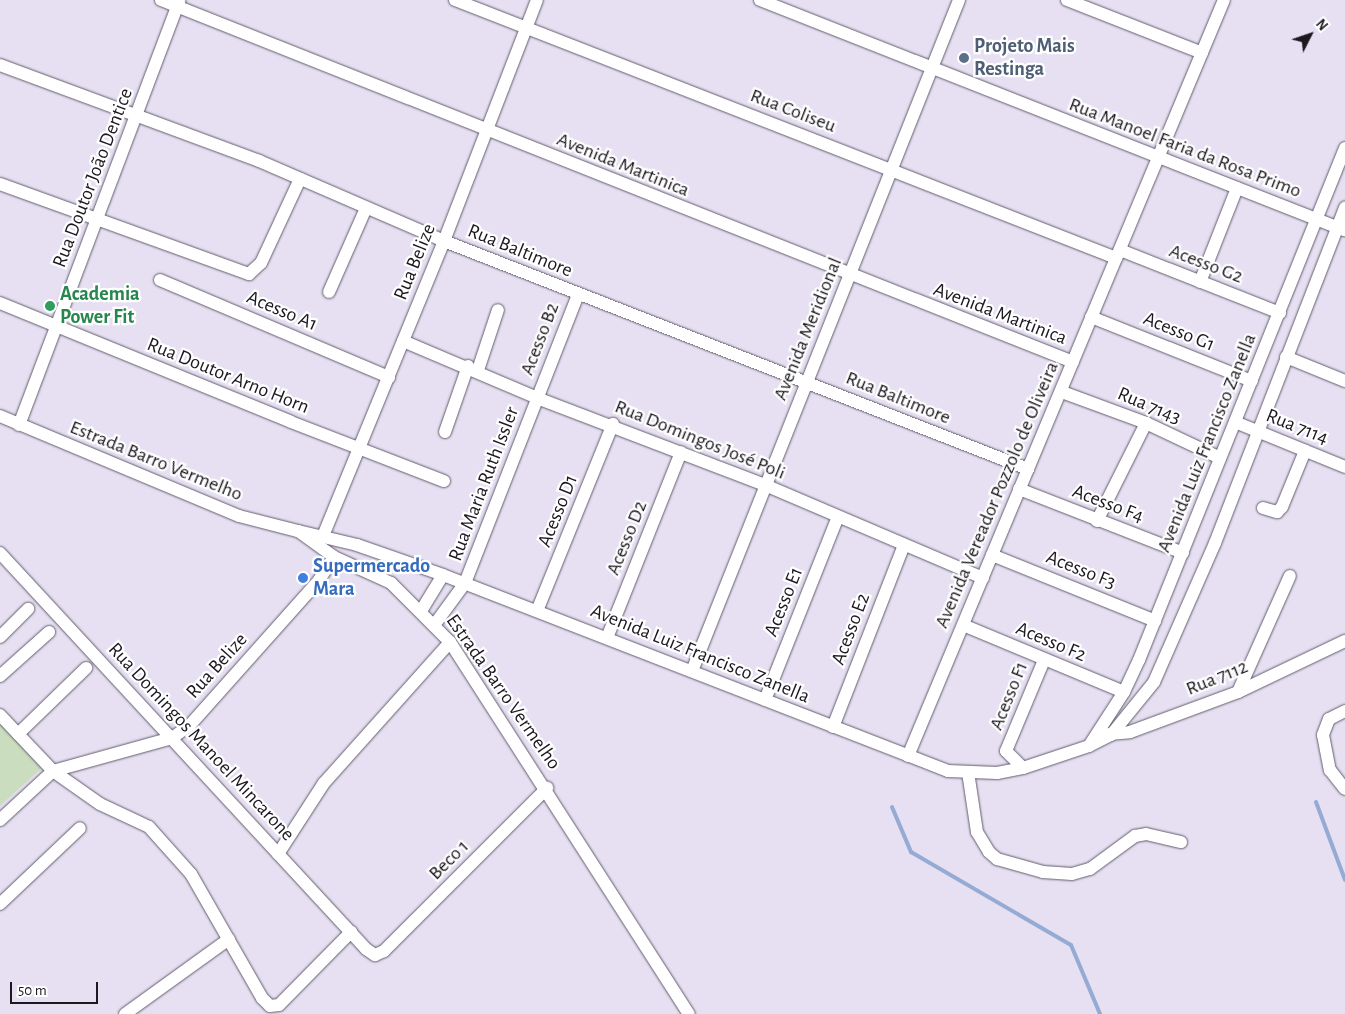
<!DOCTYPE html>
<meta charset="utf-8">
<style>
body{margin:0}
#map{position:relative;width:1345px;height:1014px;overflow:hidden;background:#e6e0f2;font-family:"Alegreya Sans",sans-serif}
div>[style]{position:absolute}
.green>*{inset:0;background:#cbddbf}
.stream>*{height:4px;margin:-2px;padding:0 2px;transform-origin:2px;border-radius:2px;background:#95abd4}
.roads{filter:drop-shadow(0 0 1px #625c6c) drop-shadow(0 0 1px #625c6c)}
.minor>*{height:12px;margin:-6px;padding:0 6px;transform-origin:6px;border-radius:6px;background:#fff}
.dots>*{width:14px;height:14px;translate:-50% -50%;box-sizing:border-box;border:2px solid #fff;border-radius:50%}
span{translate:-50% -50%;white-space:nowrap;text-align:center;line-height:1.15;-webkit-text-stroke:4.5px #fff;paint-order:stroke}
.service-label{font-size:20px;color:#4e5e75;font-weight:700}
.left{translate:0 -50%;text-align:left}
.street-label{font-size:20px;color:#1b181f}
.leisure-label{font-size:20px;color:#27864d;font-weight:700}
.shop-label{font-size:20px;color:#366cbe;font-weight:700}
.north{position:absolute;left:1285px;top:10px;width:50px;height:50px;-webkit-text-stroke:4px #fff;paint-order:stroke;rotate:49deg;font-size:14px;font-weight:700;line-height:20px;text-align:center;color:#1b181f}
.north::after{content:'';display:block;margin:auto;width:18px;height:22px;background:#1b181f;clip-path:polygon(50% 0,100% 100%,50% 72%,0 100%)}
.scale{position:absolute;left:10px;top:982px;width:88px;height:22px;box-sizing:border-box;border:2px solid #1b181f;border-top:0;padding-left:6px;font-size:15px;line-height:18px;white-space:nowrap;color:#1b181f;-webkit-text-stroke:4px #fff;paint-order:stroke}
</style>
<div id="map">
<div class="green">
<i style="clip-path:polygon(0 721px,43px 767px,0 806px)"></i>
</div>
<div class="stream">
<i style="left:1316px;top:802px;width:83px;rotate:69.6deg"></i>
<i style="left:892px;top:807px;width:49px;rotate:67.1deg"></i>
<i style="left:911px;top:852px;width:185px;rotate:30.2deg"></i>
<i style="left:1071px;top:945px;width:75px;rotate:67.2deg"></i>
</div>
<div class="roads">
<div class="minor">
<i style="left:161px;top:0;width:981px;rotate:21.65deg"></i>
<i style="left:455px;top:0;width:710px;rotate:21.32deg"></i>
<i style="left:760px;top:0;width:628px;rotate:21.5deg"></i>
<i style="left:1067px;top:0;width:145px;rotate:21.4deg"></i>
<i style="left:0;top:65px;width:276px;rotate:20.3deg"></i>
<i style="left:259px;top:161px;width:202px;rotate:23.4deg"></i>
<i style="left:444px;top:241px;width:627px;rotate:21.33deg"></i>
<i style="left:0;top:184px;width:265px;rotate:19.9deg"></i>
<i style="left:249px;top:274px;width:16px;rotate:-43deg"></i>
<i style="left:261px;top:263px;width:93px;rotate:-65.1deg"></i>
<i style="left:1120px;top:250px;width:172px;rotate:21.5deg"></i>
<i style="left:160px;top:280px;width:249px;rotate:23deg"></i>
<i style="left:1200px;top:282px;width:101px;rotate:-68.5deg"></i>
<i style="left:329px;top:292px;width:92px;rotate:-66.2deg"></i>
<i style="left:0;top:303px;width:314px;rotate:22.2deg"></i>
<i style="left:291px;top:422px;width:164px;rotate:21.1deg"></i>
<i style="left:1091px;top:317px;width:173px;rotate:21.7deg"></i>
<i style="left:403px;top:341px;width:146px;rotate:23deg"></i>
<i style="left:537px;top:398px;width:244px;rotate:20.9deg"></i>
<i style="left:765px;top:485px;width:237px;rotate:23.1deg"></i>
<i style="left:1286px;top:357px;width:64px;rotate:22.1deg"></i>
<i style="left:478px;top:370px;width:63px;rotate:-71.6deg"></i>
<i style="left:1062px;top:392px;width:90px;rotate:20.3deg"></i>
<i style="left:1146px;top:423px;width:82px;rotate:25.3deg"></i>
<i style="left:0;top:416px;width:259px;rotate:22.7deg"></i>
<i style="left:239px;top:516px;width:61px;rotate:14.3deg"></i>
<i style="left:298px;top:531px;width:44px;rotate:35.8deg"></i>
<i style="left:334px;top:557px;width:63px;rotate:24.5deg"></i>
<i style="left:391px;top:583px;width:83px;rotate:45deg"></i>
<i style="left:450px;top:642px;width:442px;rotate:57.3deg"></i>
<i style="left:1235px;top:422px;width:119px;rotate:22.2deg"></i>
<i style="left:19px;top:425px;width:454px;rotate:-69.3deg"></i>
<i style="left:445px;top:432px;width:70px;rotate:-70.8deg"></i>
<i style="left:1019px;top:489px;width:176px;rotate:21.3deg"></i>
<i style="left:1263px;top:508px;width:15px;rotate:16deg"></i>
<i style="left:1277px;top:512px;width:7px;rotate:-45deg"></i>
<i style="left:1282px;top:507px;width:61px;rotate:-67.7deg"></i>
<i style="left:1097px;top:521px;width:110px;rotate:-63.4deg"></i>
<i style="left:298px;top:531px;width:61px;rotate:13.3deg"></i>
<i style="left:357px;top:545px;width:91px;rotate:19.2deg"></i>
<i style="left:443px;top:575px;width:542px;rotate:21.21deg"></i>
<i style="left:948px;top:771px;width:49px;rotate:2.3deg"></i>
<i style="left:997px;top:773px;width:26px;rotate:-11deg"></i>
<i style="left:1023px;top:768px;width:70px;rotate:-18.4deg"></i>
<i style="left:1089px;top:746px;width:25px;rotate:-27deg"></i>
<i style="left:1111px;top:735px;width:68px;rotate:-50.9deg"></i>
<i style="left:1154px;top:682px;width:152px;rotate:-66.3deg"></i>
<i style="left:1215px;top:543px;width:360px;rotate:-68.8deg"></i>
<i style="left:323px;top:536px;width:319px;rotate:-67.7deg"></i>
<i style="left:444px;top:241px;width:258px;rotate:-68.9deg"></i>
<i style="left:0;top:553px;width:539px;rotate:47.25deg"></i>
<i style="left:366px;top:949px;width:11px;rotate:34deg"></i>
<i style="left:375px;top:955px;width:10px;rotate:-24deg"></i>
<i style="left:384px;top:951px;width:231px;rotate:-45deg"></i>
<i style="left:992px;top:555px;width:176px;rotate:22deg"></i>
<i style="left:421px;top:611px;width:42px;rotate:-58.6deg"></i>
<i style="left:537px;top:611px;width:202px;rotate:-67.9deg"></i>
<i style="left:435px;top:624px;width:51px;rotate:-53.8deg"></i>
<i style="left:465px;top:583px;width:310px;rotate:-68.6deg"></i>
<i style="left:963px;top:625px;width:174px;rotate:22.6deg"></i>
<i style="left:0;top:637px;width:40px;rotate:-45deg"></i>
<i style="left:607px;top:638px;width:200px;rotate:-68.3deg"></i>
<i style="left:692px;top:671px;width:722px;rotate:-68.3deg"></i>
<i style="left:0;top:676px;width:66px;rotate:-41.9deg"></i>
<i style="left:1238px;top:692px;width:127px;rotate:-65.9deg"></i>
<i style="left:765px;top:700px;width:197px;rotate:-68.3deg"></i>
<i style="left:1345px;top:711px;width:18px;rotate:153deg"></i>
<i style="left:1329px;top:719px;width:17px;rotate:111deg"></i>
<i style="left:1323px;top:735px;width:36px;rotate:79deg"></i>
<i style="left:1330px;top:770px;width:24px;rotate:52deg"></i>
<i style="left:0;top:715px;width:77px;rotate:46.6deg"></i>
<i style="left:53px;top:771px;width:57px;rotate:35.1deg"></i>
<i style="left:100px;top:804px;width:54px;rotate:25.1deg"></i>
<i style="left:149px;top:827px;width:63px;rotate:48.2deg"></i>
<i style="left:191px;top:874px;width:143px;rotate:60.2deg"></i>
<i style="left:262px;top:998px;width:11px;rotate:45deg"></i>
<i style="left:270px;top:1006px;width:9px;rotate:-6deg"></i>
<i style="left:279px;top:1005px;width:103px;rotate:-45.4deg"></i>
<i style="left:833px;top:727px;width:195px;rotate:-68.7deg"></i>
<i style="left:18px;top:734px;width:95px;rotate:-44.1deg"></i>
<i style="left:1109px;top:734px;width:21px;rotate:-5deg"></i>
<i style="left:1130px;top:732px;width:115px;rotate:-20.3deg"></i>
<i style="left:1238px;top:692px;width:119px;rotate:-25.5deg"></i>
<i style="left:1089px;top:746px;width:64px;rotate:-57.1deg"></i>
<i style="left:1124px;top:692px;width:35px;rotate:-65deg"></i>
<i style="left:1139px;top:660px;width:552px;rotate:-68.08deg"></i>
<i style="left:908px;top:756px;width:819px;rotate:-67.32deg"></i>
<i style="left:1023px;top:768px;width:24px;rotate:-135deg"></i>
<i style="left:1006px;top:751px;width:99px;rotate:-67.3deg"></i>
<i style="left:968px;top:772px;width:61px;rotate:81.5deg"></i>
<i style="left:977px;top:832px;width:23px;rotate:59deg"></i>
<i style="left:989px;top:852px;width:11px;rotate:41deg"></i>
<i style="left:997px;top:859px;width:48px;rotate:15.8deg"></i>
<i style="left:1043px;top:872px;width:29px;rotate:4deg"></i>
<i style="left:1072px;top:874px;width:19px;rotate:-16deg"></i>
<i style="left:1090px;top:869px;width:56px;rotate:-36.3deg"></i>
<i style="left:1135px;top:836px;width:11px;rotate:-10deg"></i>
<i style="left:1146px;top:834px;width:36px;rotate:13deg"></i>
<i style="left:0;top:820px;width:72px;rotate:-42.8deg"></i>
<i style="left:53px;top:771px;width:123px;rotate:-15.5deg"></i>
<i style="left:172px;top:738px;width:22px;rotate:-36deg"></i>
<i style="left:190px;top:725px;width:194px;rotate:-48.3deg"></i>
<i style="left:319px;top:580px;width:27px;rotate:-57deg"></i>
<i style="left:278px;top:854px;width:85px;rotate:-57.1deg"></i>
<i style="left:324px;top:783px;width:189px;rotate:-48.2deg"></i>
<i style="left:0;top:904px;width:110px;rotate:-43.5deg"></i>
<i style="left:125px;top:1014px;width:128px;rotate:-35.8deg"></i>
</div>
</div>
<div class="dots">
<i style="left:964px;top:58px;background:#5c6f8a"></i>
<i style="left:50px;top:306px;background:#2e9e5b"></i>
<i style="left:303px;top:578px;background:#3f7fe0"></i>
</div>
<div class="service-label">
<span class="left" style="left:974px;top:58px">Projeto Mais<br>Restinga</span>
</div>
<div class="street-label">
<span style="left:793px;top:111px;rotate:21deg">Rua Coliseu</span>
<span style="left:1185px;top:148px;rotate:21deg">Rua Manoel Faria da Rosa Primo</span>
<span style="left:623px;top:165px;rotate:22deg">Avenida Martinica</span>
<span style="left:93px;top:178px;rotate:-69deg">Rua Doutor João Dentice</span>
<span style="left:520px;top:251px;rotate:22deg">Rua Baltimore</span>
<span style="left:415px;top:262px;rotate:-68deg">Rua Belize</span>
<span style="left:1206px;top:264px;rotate:21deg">Acesso G2</span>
<span style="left:282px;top:311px;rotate:23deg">Acesso A1</span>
<span style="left:1000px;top:314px;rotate:21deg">Avenida Martinica</span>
<span style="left:808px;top:329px;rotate:-68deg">Avenida Meridional</span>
<span style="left:1179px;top:332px;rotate:22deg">Acesso G1</span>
<span style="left:540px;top:339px;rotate:-69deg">Acesso B2</span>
<span style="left:228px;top:376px;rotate:22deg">Rua Doutor Arno Horn</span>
<span style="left:898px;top:398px;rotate:22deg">Rua Baltimore</span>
<span style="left:1149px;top:406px;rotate:23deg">Rua 7143</span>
<span style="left:1297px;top:427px;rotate:22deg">Rua 7114</span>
<span style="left:700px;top:440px;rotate:22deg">Rua Domingos José Poli</span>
<span style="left:1207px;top:443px;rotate:-68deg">Avenida Luiz Francisco Zanella</span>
<span style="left:156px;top:461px;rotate:22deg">Estrada Barro Vermelho</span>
<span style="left:484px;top:484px;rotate:-69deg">Rua Maria Ruth Issler</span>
<span style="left:997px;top:495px;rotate:-67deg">Avenida Vereador Pozzolo de Oliveira</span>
<span style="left:1108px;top:504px;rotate:21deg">Acesso F4</span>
<span style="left:558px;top:511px;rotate:-68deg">Acesso D1</span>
<span style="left:627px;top:538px;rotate:-68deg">Acesso D2</span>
<span style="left:1081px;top:570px;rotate:22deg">Acesso F3</span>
<span style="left:784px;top:602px;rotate:-68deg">Acesso E1</span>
<span style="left:851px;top:629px;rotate:-69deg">Acesso E2</span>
<span style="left:1051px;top:642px;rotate:23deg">Acesso F2</span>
<span style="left:700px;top:654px;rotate:22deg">Avenida Luiz Francisco Zanella</span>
<span style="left:217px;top:666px;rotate:-48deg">Rua Belize</span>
<span style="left:1217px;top:678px;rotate:-22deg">Rua 7112</span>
<span style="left:503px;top:692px;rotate:55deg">Estrada Barro Vermelho</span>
<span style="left:1009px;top:696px;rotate:-68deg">Acesso F1</span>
<span style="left:201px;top:742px;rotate:47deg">Rua Domingos Manoel Mincarone</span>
<span style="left:449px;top:860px;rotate:-45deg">Beco 1</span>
</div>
<div class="leisure-label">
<span class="left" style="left:60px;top:306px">Academia<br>Power Fit</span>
</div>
<div class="shop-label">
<span class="left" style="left:313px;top:578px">Supermercado<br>Mara</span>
</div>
<div class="north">N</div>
<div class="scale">50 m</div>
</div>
